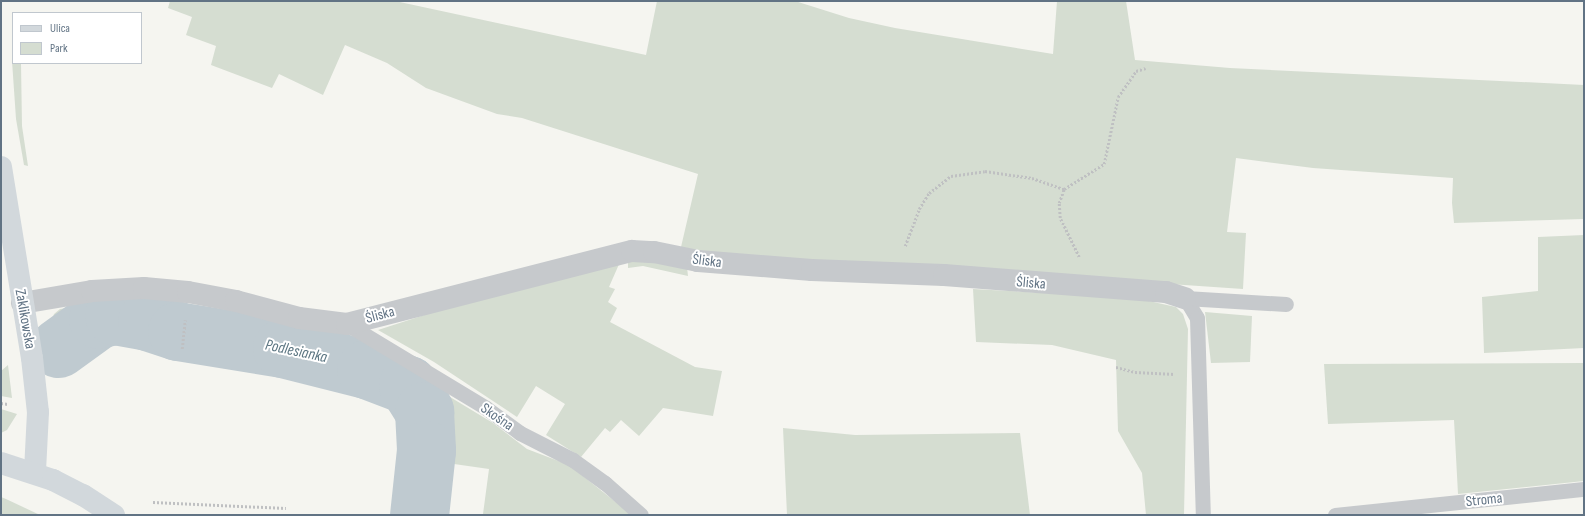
<!DOCTYPE html>
<meta charset="utf-8">
<style>
body{margin:0}
#map{position:relative;width:1585px;height:516px;overflow:hidden;background:#f5f5f0;font-family:"Sofia Sans Condensed",sans-serif}
div>[style]{position:absolute}
.green>*{inset:0;background:#d5ddd1}
.river>*{height:59px;margin:-29.5px;padding:0 29.5px;transform-origin:29.5px;border-radius:29.5px;background:#bfcad0}
.path>*{height:2.5px;margin-top:-1.25px;transform-origin:0;background:repeating-linear-gradient(90deg,#bfc0c2 0 2px,transparent 0 4px)}
.lane>*{height:15px;margin:-7.5px;padding:0 7.5px;transform-origin:7.5px;border-radius:7.5px;background:#c6c9cc}
.street>*{height:22px;margin:-11px;padding:0 11px;transform-origin:11px;border-radius:11px;background:#c6c9cc}
.secondary>*{height:22px;margin:-11px;padding:0 11px;transform-origin:11px;border-radius:11px;background:#d2d8dc}
span{translate:-50% -50%;white-space:nowrap;text-align:center;line-height:1.15;-webkit-text-stroke:4px #fff;paint-order:stroke}
.street-label{font-size:15px;color:#617384}
.water-label{font-size:16px;color:#5c7682;font-style:italic}
.frame{position:absolute;inset:0;border:2px solid #617384;pointer-events:none}
.legend{position:absolute;left:12px;top:12px;width:130px;height:52px;box-sizing:border-box;background:#fff;border:1px solid #c0c7ce;margin:0;padding:5px 7px;list-style:none;font-size:12px;color:#617384}
.legend li{display:flex;align-items:center;gap:8px;height:20px}
.legend b{width:20px;border:1px solid #c0c7ce}
</style>
<div id="map">
<div class="green">
<i style="clip-path:polygon(170px 1px,395px 1px,646px 55px,657px 1px,795px 1px,849px 18px,895px 28px,1053px 54px,1057px 1px,1126px 1px,1135px 60px,1230px 68px,1584px 85px,1584px 219px,1454px 223px,1452px 203px,1453px 178px,1313px 168px,1236px 158px,1227px 232px,1246px 233px,1243px 289px,697px 252px,681px 247px,698px 174px,522px 118px,497px 114px,426px 88px,387px 63px,345px 45px,323px 95px,279px 74px,272px 88px,211px 65px,216px 46px,186px 35px,192px 17px,168px 8px)"></i>
<i style="clip-path:polygon(12px 61px,21px 63px,22px 126px,28px 166px,24px 165px,16px 119px)"></i>
<i style="clip-path:polygon(1584px 235px,1584px 348px,1484px 353px,1482px 297px,1538px 291px,1538px 237px)"></i>
<i style="clip-path:polygon(653px 258px,687px 267px,688px 276px,643px 266px,628px 268px,628px 262px)"></i>
<i style="clip-path:polygon(620px 262px,609px 287px,615px 289px,608px 302px,617px 308px,610px 322px,695px 367px,722px 371px,713px 416px,663px 408px,639px 436px,621px 420px,610px 432px,605px 428px,581px 457px,546px 435px,565px 404px,536px 386px,517px 417px,434px 362px,378px 330px,449px 307px)"></i>
<i style="clip-path:polygon(973px 289px,1135px 298px,1176px 307px,1183px 314px,1188px 329px,1184px 515px,1146px 515px,1142px 473px,1118px 431px,1116px 360px,1052px 345px,976px 342px)"></i>
<i style="clip-path:polygon(144px 300px,178px 315px,177px 344px,146px 344px,146px 337px,127px 332px,59px 358px,51px 323px,54px 314px,60px 309px,117px 301px)"></i>
<i style="clip-path:polygon(1205px 312px,1252px 316px,1250px 362px,1211px 363px)"></i>
<i style="clip-path:polygon(193px 316px,346px 339px,374px 351px,493px 423px,527px 449px,569px 465px,632px 515px,486px 515px,483px 514px,489px 469px,440px 462px,433px 508px,407px 503px,410px 419px,403px 405px,392px 395px,359px 383px,300px 372px,298px 376px,282px 375px,282px 371px,197px 363px,198px 350px,190px 350px)"></i>
<i style="clip-path:polygon(1584px 363px,1584px 481px,1458px 494px,1454px 420px,1328px 424px,1324px 364px)"></i>
<i style="clip-path:polygon(8px 365px,12px 398px,1px 396px,1px 371px)"></i>
<i style="clip-path:polygon(1px 409px,17px 414px,7px 430px,1px 433px)"></i>
<i style="clip-path:polygon(783px 428px,855px 435px,1020px 433px,1030px 515px,787px 515px)"></i>
<i style="clip-path:polygon(1px 497px,6px 499px,40px 515px,1px 515px)"></i>
</div>
<div class="river">
<i style="left:58px;top:348px;width:49px;rotate:-35.9deg"></i>
<i style="left:98px;top:319px;width:16px;rotate:-14deg"></i>
<i style="left:114px;top:315px;width:34px;rotate:10deg"></i>
<i style="left:147px;top:321px;width:32px;rotate:18deg"></i>
<i style="left:177px;top:331px;width:106px;rotate:9.2deg"></i>
<i style="left:282px;top:348px;width:87px;rotate:14deg"></i>
<i style="left:366px;top:369px;width:45px;rotate:20.9deg"></i>
<i style="left:408px;top:385px;width:31px;rotate:58deg"></i>
<i style="left:424px;top:411px;width:39px;rotate:87deg"></i>
<i style="left:426px;top:450px;width:65px;rotate:96.1deg"></i>
</div>
<div class="path">
<i style="left:905px;top:246px;width:40px;rotate:-69deg"></i>
<i style="left:919px;top:209px;width:19px;rotate:-58deg"></i>
<i style="left:929px;top:193px;width:28px;rotate:-38deg"></i>
<i style="left:951px;top:176px;width:34px;rotate:-8deg"></i>
<i style="left:985px;top:171px;width:48px;rotate:8.5deg"></i>
<i style="left:1032px;top:178px;width:34px;rotate:19deg"></i>
<i style="left:1079px;top:257px;width:43px;rotate:-116deg"></i>
<i style="left:1060px;top:218px;width:15px;rotate:-94deg"></i>
<i style="left:1059px;top:203px;width:15px;rotate:-70deg"></i>
<i style="left:1064px;top:189px;width:47px;rotate:-32deg"></i>
<i style="left:1104px;top:164px;width:68px;rotate:-78.2deg"></i>
<i style="left:1118px;top:97px;width:32px;rotate:-55deg"></i>
<i style="left:1136px;top:71px;width:10px;rotate:-17deg"></i>
<i style="left:182px;top:349px;width:29px;rotate:-84deg"></i>
<i style="left:1116px;top:367px;width:20px;rotate:15deg"></i>
<i style="left:1135px;top:372px;width:40px;rotate:2.9deg"></i>
<i style="left:1px;top:403px;width:7px;rotate:8deg"></i>
<i style="left:153px;top:502px;width:133px;rotate:2.6deg"></i>
</div>
<div class="lane">
<i style="left:1185px;top:298px;width:23px;rotate:59deg"></i>
<i style="left:1197px;top:318px;width:197px;rotate:88.3deg"></i>
<i style="left:1185px;top:298px;width:101px;rotate:3.4deg"></i>
<i style="left:347px;top:324px;width:162px;rotate:31.1deg"></i>
<i style="left:486px;top:408px;width:42px;rotate:36.3deg"></i>
<i style="left:520px;top:433px;width:59px;rotate:27deg"></i>
<i style="left:573px;top:460px;width:39px;rotate:36deg"></i>
<i style="left:605px;top:483px;width:48px;rotate:41.6deg"></i>
<i style="left:1335px;top:515px;width:250px;rotate:-6deg"></i>
</div>
<div class="street">
<i style="left:22px;top:303px;width:71px;rotate:-9.7deg"></i>
<i style="left:92px;top:291px;width:52px;rotate:-3.3deg"></i>
<i style="left:144px;top:288px;width:44px;rotate:5.2deg"></i>
<i style="left:188px;top:292px;width:49px;rotate:10.6deg"></i>
<i style="left:236px;top:301px;width:65px;rotate:15.1deg"></i>
<i style="left:299px;top:318px;width:48px;rotate:7.1deg"></i>
<i style="left:347px;top:324px;width:294px;rotate:-14.4deg"></i>
<i style="left:632px;top:251px;width:22px;rotate:3deg"></i>
<i style="left:654px;top:252px;width:45px;rotate:11.6deg"></i>
<i style="left:698px;top:261px;width:114px;rotate:4.5deg"></i>
<i style="left:812px;top:270px;width:132px;rotate:2.2deg"></i>
<i style="left:944px;top:275px;width:223px;rotate:4.4deg"></i>
<i style="left:1166px;top:292px;width:20px;rotate:18deg"></i>
</div>
<div class="secondary">
<i style="left:1px;top:167px;width:193px;rotate:80.8deg"></i>
<i style="left:32px;top:358px;width:54px;rotate:83.7deg"></i>
<i style="left:38px;top:412px;width:60px;rotate:92.9deg"></i>
<i style="left:1px;top:463px;width:55px;rotate:18.1deg"></i>
<i style="left:53px;top:480px;width:34px;rotate:27deg"></i>
<i style="left:83px;top:495px;width:37px;rotate:33deg"></i>
</div>
<div class="street-label">
<span style="left:707px;top:261px;rotate:7deg">Śliska</span>
<span style="left:1031px;top:283px;rotate:5deg">Śliska</span>
<span style="left:380px;top:315px;rotate:-15deg">Śliska</span>
<span style="left:25px;top:319px;rotate:80deg">Zaklikowska</span>
<span style="left:497px;top:417px;rotate:35deg">Skośna</span>
<span style="left:1484px;top:500px;rotate:-6deg">Stroma</span>
</div>
<div class="water-label">
<span style="left:296px;top:352px;rotate:12deg">Podlesianka</span>
</div>
<div class="frame"></div>
<ul class="legend">
<li><b style="height:5px;background:#d2d8dc"></b>Ulica</li>
<li><b style="height:11px;background:#d5ddd1"></b>Park</li>
</ul>
</div>
